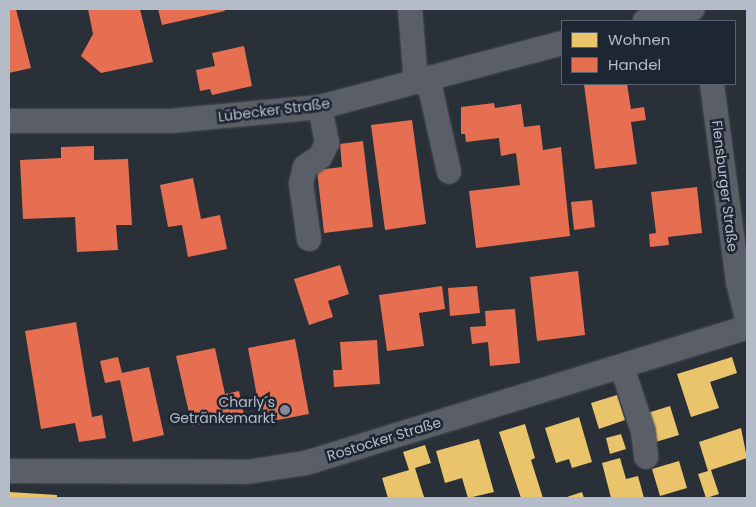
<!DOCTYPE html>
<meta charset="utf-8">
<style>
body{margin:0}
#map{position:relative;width:756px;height:507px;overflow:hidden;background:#2a3038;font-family:Poppins,sans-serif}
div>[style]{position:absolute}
.homes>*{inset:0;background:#e9c46a}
.shops>*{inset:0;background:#e76f51}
.roads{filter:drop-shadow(0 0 1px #484c53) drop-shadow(0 0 1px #484c53)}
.minor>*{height:24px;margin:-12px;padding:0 12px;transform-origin:12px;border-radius:12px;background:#5a5e66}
.dots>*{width:14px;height:14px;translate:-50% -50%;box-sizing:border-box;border:2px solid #1d2633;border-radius:50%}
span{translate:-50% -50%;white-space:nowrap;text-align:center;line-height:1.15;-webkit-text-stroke:5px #1d2633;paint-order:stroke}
.street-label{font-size:14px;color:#b4bcc9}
.poi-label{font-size:14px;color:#b4bcc9}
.right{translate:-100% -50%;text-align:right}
.frame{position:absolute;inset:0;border:10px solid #b4bcc9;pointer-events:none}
.legend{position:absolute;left:561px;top:20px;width:175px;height:65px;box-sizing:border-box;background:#1d2633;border:1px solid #59626f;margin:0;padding:6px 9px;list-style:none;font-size:15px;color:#b4bcc9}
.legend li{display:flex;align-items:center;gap:10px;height:25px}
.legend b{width:25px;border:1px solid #59626f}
</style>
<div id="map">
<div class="homes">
<i style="clip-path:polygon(732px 357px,737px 373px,710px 382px,719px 408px,691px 417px,677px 374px)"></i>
<i style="clip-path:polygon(617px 395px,625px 420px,599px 429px,591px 403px)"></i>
<i style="clip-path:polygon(670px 406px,679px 435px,649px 444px,641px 415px)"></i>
<i style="clip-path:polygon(579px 417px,592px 462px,572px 468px,569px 459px,556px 463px,545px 428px)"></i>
<i style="clip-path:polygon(525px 424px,535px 458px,531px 460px,543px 498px,521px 498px,499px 432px)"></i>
<i style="clip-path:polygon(741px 428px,747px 458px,711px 470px,719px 494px,706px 498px,698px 474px,708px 471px,699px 442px)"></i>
<i style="clip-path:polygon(621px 434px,626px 449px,610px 454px,606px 438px)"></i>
<i style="clip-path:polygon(479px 439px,494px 492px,468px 498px,462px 478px,445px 483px,436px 451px)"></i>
<i style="clip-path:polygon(425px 445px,431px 463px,415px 468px,424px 497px,388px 498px,382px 478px,409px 470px,403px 452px)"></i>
<i style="clip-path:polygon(620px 458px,626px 479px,638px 476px,644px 498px,611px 498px,602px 463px)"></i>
<i style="clip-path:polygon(679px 461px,687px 488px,660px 496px,652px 469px)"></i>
<i style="clip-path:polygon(9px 492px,57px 495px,57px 498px,9px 498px)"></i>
<i style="clip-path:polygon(582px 492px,584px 498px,564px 498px)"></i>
</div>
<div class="shops">
<i style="clip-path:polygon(9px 9px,16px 9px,31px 68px,9px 73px)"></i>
<i style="clip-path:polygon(88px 9px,140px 9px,153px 62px,101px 73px,81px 56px,93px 34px)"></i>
<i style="clip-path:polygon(158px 9px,224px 9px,225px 11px,162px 25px)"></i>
<i style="clip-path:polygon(244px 46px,252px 86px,212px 95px,210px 89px,200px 91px,196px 70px,215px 66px,212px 53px)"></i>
<i style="clip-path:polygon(584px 84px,627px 84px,631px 109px,644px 107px,646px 120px,631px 122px,637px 164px,595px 169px)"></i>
<i style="clip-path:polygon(494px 103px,495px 108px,521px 104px,524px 127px,540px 125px,543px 150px,561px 147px,570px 236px,476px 248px,469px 191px,520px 185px,516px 153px,501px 156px,499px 138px,466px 142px,465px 134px,461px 134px,461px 107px)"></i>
<i style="clip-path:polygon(412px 120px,426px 224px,385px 230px,371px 125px)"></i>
<i style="clip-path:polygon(363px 141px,373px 227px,324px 233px,317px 170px,342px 167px,340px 144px)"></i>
<i style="clip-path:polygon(94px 146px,94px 160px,128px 159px,132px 225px,116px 225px,118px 250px,77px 252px,75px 217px,23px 219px,20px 160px,61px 158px,61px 147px)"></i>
<i style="clip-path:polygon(193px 178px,201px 219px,220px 215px,227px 249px,188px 257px,182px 225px,168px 227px,160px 185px)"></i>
<i style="clip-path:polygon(697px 187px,702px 233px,668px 237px,669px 245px,650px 247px,649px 234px,656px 233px,651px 192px)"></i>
<i style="clip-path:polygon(592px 200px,595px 227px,574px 230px,571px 202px)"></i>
<i style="clip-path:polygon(340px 265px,349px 294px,328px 301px,333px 317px,309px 325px,294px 279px)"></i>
<i style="clip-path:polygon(578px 271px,585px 335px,537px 341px,530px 277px)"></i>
<i style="clip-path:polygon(442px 286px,445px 309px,419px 313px,424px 346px,387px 351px,379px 295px)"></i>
<i style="clip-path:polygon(477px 286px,480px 313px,450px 316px,448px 288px)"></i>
<i style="clip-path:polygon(515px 309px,520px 363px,490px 366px,488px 342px,472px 344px,470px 327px,486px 326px,485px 311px)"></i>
<i style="clip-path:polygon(76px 322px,92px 417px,102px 415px,106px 438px,79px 442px,75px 423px,41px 429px,25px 331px)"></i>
<i style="clip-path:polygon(295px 339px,309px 414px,262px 423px,248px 348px)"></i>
<i style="clip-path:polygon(377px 340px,380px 384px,334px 387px,333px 370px,342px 370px,340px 342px)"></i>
<i style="clip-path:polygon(215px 348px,225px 394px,239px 391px,244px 415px,192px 426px,176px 356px)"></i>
<i style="clip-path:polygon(118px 357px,122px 373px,149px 367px,164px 435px,133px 442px,120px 380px,105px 383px,100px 361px)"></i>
</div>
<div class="roads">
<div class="minor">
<i style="left:410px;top:9px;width:73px;rotate:85.3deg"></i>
<i style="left:645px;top:21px;width:49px;rotate:-14.3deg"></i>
<i style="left:428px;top:78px;width:96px;rotate:77.4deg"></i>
<i style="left:712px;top:84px;width:200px;rotate:82.5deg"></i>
<i style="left:738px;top:282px;width:36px;rotate:76deg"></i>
<i style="left:9px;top:121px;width:161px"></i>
<i style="left:170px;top:121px;width:151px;rotate:-5.3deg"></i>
<i style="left:320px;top:107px;width:250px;rotate:-14.8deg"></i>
<i style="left:309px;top:239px;width:56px;rotate:-98.3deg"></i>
<i style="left:301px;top:184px;width:17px;rotate:-77deg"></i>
<i style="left:305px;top:167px;width:18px;rotate:-34deg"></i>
<i style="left:320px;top:157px;width:16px;rotate:-63deg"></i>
<i style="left:327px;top:143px;width:37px;rotate:-101deg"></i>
<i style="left:622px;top:367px;width:67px;rotate:71.8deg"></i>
<i style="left:643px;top:431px;width:26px;rotate:83deg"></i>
<i style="left:9px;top:471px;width:238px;rotate:0.2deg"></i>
<i style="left:247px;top:472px;width:60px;rotate:-8.7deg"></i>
<i style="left:306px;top:463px;width:461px;rotate:-17.1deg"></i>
</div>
</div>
<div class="dots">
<i style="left:285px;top:410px;background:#848b96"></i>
</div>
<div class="street-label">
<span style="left:274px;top:110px;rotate:-7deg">Lübecker Straße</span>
<span style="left:725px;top:186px;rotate:83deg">Flensburger Straße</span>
<span style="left:384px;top:439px;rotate:-17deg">Rostocker Straße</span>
</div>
<div class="poi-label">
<span class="right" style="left:275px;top:410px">Charly´s<br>Getränkemarkt</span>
</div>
<div class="frame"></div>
<ul class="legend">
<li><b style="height:14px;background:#e9c46a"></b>Wohnen</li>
<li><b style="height:14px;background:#e76f51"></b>Handel</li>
</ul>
</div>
